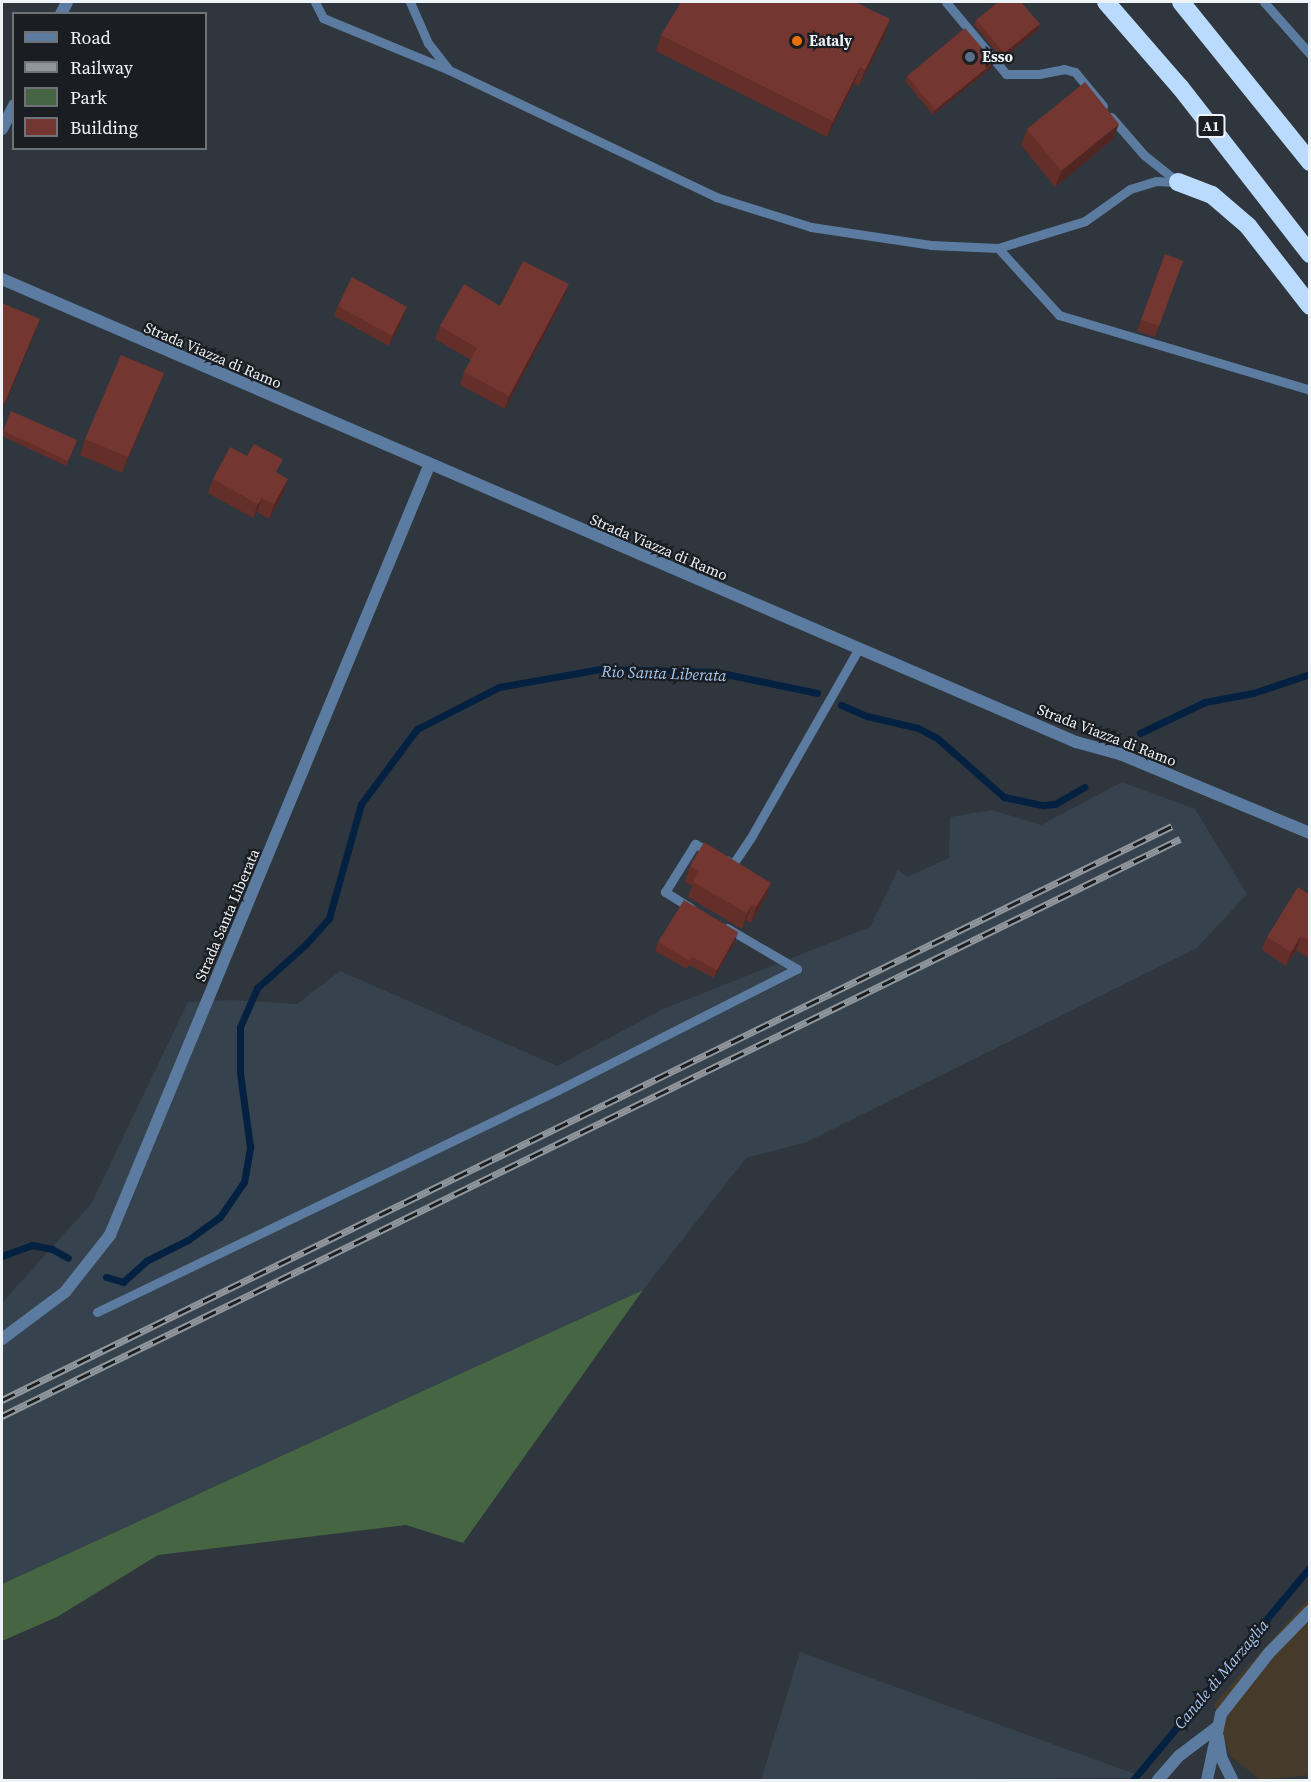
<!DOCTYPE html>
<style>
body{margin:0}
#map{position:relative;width:1311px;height:1782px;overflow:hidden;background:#2f363e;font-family:"Source Serif 4",serif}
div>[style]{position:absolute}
.built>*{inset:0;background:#36424d}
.industrial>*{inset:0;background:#463b2b}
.green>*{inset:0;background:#466543}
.stream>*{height:7px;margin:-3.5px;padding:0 3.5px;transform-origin:3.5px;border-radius:3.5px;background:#042142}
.service>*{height:9px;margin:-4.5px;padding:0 4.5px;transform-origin:4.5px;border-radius:4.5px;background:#5b7ca0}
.minor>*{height:12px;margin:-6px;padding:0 6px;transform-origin:6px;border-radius:6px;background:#5b7ca0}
.motorway>*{height:18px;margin:-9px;padding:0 9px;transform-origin:9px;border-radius:9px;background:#badbfd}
.rail>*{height:7px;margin-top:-3.5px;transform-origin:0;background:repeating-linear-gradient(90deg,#1a1d21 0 14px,#90969c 0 28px);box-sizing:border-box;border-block:2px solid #90969c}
.wall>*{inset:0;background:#642e29}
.shaded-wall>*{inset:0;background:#512622}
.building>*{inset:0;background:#743630}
.dots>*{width:16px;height:16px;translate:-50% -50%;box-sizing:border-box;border:3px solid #1a1d21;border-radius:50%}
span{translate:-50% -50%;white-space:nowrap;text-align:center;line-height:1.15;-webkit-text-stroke:4.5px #1a1d21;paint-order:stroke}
.shield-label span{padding:2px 4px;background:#1a1d21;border:2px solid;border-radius:4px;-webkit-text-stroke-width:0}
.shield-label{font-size:14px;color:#eef3f8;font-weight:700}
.poi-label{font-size:15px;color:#eef3f8;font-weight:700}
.left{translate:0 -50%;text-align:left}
.street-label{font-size:15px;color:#eef3f8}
.water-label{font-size:16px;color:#a5c7f2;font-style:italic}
.frame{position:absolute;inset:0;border:3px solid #eef3f8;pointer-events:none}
.legend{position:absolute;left:12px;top:12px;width:195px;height:138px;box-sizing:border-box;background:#1a1d21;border:2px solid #6f7377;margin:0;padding:8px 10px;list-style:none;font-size:18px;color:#eef3f8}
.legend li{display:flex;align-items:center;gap:12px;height:30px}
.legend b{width:30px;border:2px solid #6f7377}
</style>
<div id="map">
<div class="built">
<i style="clip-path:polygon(1122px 782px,1195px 809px,1247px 894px,1197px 948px,807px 1142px,746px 1158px,643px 1290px,2px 1584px,2px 1303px,91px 1204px,188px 1002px,232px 1000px,297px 1004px,340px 971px,557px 1066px,663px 1009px,870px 927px,898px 870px,907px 877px,949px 858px,950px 817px,992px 810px,1041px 825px)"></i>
<i style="clip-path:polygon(800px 1652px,1146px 1778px,761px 1780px)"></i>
</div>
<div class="industrial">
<i style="clip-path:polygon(1309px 1598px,1309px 1775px,1261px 1780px,1230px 1756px,1214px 1704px)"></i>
</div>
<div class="green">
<i style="clip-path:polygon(643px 1290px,463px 1543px,406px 1525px,158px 1555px,57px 1617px,2px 1641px,2px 1584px)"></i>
</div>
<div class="stream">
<i style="left:841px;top:705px;width:28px;rotate:23deg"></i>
<i style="left:867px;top:716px;width:52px;rotate:13.2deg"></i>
<i style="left:918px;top:728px;width:21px;rotate:28deg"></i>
<i style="left:937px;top:738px;width:89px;rotate:41.4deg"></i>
<i style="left:1004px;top:797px;width:40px;rotate:12deg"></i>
<i style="left:1043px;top:805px;width:12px;rotate:-5deg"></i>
<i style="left:1055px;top:804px;width:34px;rotate:-30deg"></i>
<i style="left:1140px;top:733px;width:72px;rotate:-25.5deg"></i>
<i style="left:1205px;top:702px;width:49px;rotate:-10.6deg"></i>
<i style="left:1253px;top:693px;width:60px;rotate:-18.4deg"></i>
<i style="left:2px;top:1256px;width:32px;rotate:-20deg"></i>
<i style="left:32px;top:1245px;width:20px;rotate:11deg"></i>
<i style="left:52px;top:1249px;width:18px;rotate:29deg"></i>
<i style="left:106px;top:1277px;width:18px;rotate:16deg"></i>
<i style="left:123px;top:1282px;width:31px;rotate:-42deg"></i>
<i style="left:146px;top:1261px;width:47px;rotate:-26.6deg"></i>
<i style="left:188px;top:1240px;width:39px;rotate:-36deg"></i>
<i style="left:220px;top:1217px;width:42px;rotate:-55.6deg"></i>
<i style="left:244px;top:1182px;width:36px;rotate:-80deg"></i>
<i style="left:250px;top:1147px;width:75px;rotate:-97.7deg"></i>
<i style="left:240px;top:1073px;width:46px;rotate:-90deg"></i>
<i style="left:240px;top:1027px;width:43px;rotate:-66.4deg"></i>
<i style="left:257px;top:988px;width:64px;rotate:-41.9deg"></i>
<i style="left:305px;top:945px;width:36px;rotate:-48deg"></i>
<i style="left:329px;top:918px;width:118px;rotate:-74.3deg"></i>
<i style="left:361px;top:804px;width:94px;rotate:-53.3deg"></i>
<i style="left:417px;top:729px;width:92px;rotate:-27.1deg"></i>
<i style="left:499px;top:687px;width:103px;rotate:-10.1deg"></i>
<i style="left:600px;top:669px;width:116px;rotate:1.5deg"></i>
<i style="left:716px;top:672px;width:103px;rotate:11.7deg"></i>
<i style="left:1133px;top:1780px;width:277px;rotate:-50.3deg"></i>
</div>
<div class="service">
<i style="left:315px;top:2px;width:18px;rotate:63deg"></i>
<i style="left:323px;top:18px;width:136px;rotate:22.4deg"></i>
<i style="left:449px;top:70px;width:296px;rotate:25.4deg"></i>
<i style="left:716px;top:197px;width:100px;rotate:17.5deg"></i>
<i style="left:811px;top:227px;width:121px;rotate:8.5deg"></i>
<i style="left:931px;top:245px;width:67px;rotate:2.6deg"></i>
<i style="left:998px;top:248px;width:91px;rotate:-17.2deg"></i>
<i style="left:1085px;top:221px;width:55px;rotate:-35.4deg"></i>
<i style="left:1130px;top:189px;width:27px;rotate:-17deg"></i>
<i style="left:1156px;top:181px;width:22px;rotate:3deg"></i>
<i style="left:410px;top:2px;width:45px;rotate:66.3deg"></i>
<i style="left:428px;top:43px;width:33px;rotate:52deg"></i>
<i style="left:946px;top:2px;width:94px;rotate:50.2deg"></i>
<i style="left:1006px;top:74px;width:33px"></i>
<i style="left:1039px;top:74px;width:25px;rotate:-11deg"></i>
<i style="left:1064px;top:69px;width:11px;rotate:15deg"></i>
<i style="left:1075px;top:72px;width:44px;rotate:50.5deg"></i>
<i style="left:1264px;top:2px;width:69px;rotate:48.5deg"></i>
<i style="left:1111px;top:117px;width:50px;rotate:49deg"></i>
<i style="left:1144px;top:155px;width:43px;rotate:38.5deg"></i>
<i style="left:998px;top:248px;width:91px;rotate:47.7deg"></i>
<i style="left:1059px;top:315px;width:262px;rotate:16.6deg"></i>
<i style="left:726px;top:860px;width:8px;rotate:30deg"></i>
<i style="left:733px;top:864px;width:30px;rotate:-56deg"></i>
<i style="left:750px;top:839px;width:220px;rotate:-60.3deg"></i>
<i style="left:691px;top:908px;width:31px;rotate:-148deg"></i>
<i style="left:665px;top:892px;width:57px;rotate:-58deg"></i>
<i style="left:695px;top:844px;width:18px;rotate:27deg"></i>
<i style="left:97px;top:1312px;width:512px;rotate:-25.71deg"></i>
<i style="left:558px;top:1090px;width:268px;rotate:-26.9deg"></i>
<i style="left:797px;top:969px;width:81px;rotate:-149.6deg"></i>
</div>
<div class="minor">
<i style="left:61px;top:14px;width:13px;rotate:-63deg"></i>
<i style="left:2px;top:129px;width:27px;rotate:-63deg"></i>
<i style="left:2px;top:279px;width:1170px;rotate:23.32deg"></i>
<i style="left:1076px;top:742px;width:46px;rotate:15.3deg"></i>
<i style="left:1120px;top:754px;width:206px;rotate:22.6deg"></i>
<i style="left:2px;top:1339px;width:79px;rotate:-36.7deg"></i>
<i style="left:65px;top:1292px;width:73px;rotate:-51.7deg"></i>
<i style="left:110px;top:1235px;width:833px;rotate:-67.47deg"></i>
<i style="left:1218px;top:1737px;width:20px;rotate:81deg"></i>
<i style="left:1221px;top:1757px;width:25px;rotate:64deg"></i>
<i style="left:1158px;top:1780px;width:32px;rotate:-49deg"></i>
<i style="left:1179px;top:1756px;width:48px;rotate:-37.3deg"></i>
<i style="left:1207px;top:1780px;width:67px;rotate:-78deg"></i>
<i style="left:1221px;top:1714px;width:78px;rotate:-51.8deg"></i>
<i style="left:1269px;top:1653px;width:59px;rotate:-45.7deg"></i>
</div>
<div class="motorway">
<i style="left:1106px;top:2px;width:113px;rotate:49deg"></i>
<i style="left:1180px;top:87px;width:212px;rotate:52.1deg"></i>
<i style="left:1181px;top:2px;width:206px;rotate:51.1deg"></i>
<i style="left:1178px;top:182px;width:36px;rotate:21deg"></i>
<i style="left:1212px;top:195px;width:48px;rotate:40.7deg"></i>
<i style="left:1248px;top:226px;width:101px;rotate:52.2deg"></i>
</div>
<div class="rail">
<i style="left:2px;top:1400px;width:1303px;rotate:-26.13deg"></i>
<i style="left:2px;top:1416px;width:1312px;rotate:-26.1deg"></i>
</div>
<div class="wall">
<i style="clip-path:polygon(890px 19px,885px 35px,859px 86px,854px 83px,827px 137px,656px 51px,661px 35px)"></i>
<i style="clip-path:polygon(976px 20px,1038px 30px,1002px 59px,974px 25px)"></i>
<i style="clip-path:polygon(992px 67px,933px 115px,905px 81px,907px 76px)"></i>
<i style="clip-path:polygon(1027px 129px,1113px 139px,1055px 187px,1021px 145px)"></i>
<i style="clip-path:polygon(1165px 254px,1183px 261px,1155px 337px,1137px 331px)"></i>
<i style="clip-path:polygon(564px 297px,505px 409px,460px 385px,464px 372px,471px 360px,435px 339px,440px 326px,500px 306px)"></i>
<i style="clip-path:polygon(338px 306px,403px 318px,389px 346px,334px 316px)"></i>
<i style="clip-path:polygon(164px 373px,158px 388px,122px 473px,80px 455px,85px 439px)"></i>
<i style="clip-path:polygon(11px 411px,75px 445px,66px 466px,2px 436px,2px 434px)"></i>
<i style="clip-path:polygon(278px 473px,283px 494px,269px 519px,257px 512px,253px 518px,208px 493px,213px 479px)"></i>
<i style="clip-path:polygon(690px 866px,771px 883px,765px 898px,751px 923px,746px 920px,742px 929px,688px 897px,692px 886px,685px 882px)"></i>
<i style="clip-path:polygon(1310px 895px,1310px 959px,1296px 950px,1286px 966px,1262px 950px,1267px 937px)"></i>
<i style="clip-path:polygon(735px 941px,714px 978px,689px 965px,687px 969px,655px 951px,658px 942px)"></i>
</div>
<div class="shaded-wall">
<i style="clip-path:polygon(890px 19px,885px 35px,859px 86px,865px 70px)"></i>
<i style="clip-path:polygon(1040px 24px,1038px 30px,1002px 59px,1004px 53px)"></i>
<i style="clip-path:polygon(994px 62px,992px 67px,933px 115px,935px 110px)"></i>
<i style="clip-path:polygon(860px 67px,854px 83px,827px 137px,833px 121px)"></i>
<i style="clip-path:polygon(1119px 124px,1113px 139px,1055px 187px,1061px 171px)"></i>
<i style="clip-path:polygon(569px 284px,564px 297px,505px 409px,509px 396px)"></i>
<i style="clip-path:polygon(407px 307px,403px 318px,389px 346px,392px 336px)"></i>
<i style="clip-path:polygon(40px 319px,34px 335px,2px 412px,4px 404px)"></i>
<i style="clip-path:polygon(164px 373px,158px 388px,122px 473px,128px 457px)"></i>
<i style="clip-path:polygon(288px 479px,283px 494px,269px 519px,274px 504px)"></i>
<i style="clip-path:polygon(262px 498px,257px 512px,253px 518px,258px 504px)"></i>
<i style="clip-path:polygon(771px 883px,765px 898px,751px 923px,756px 907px)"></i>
<i style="clip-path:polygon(752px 905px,746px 920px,742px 929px,747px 913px)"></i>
<i style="clip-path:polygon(738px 932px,735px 941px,714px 978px,717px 970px)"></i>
<i style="clip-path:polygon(1301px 936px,1296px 950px,1286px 966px,1291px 952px)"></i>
</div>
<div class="building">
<i style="clip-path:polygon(681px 2px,855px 2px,890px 19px,865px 70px,860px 67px,833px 121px,661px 35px)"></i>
<i style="clip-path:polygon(998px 2px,1021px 2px,1040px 24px,1004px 53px,976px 20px)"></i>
<i style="clip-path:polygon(965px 28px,994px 62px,935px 110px,907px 76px)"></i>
<i style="clip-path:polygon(1085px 82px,1119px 124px,1061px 171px,1027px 129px)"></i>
<i style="clip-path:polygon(1165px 254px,1183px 261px,1159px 326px,1141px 320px)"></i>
<i style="clip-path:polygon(523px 261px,569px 284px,509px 396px,464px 372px,477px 348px,440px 326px,464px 284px,500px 306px)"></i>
<i style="clip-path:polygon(352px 277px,407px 307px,392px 336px,338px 306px)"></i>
<i style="clip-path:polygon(2px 303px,40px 319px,4px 404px,2px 403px)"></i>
<i style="clip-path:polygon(121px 355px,164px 373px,128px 457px,85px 439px)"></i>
<i style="clip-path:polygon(11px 411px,77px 440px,68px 461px,3px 431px)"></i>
<i style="clip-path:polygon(254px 444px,283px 459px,276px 472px,288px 479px,274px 504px,262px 498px,258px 504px,213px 479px,230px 447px,247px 456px)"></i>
<i style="clip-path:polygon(704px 842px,771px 883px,756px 907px,752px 905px,747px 913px,693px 882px,699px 872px,690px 866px)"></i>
<i style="clip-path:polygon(1298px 887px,1310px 895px,1310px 942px,1301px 936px,1291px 952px,1267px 937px)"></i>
<i style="clip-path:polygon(684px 900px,738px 932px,717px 970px,692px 957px,690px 961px,658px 942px)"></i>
</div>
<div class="dots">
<i style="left:797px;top:41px;background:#e8710a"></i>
<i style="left:970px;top:57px;background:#5c6f8a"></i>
</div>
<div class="shield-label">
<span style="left:1211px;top:126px">A1</span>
</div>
<div class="poi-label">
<span class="left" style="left:809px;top:41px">Eataly</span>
<span class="left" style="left:982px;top:57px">Esso</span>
</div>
<div class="street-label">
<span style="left:213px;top:355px;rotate:23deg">Strada Viazza di Ramo</span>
<span style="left:659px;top:547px;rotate:23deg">Strada Viazza di Ramo</span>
<span style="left:1107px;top:735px;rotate:21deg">Strada Viazza di Ramo</span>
<span style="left:227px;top:915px;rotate:-67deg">Strada Santa Liberata</span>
</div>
<div class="water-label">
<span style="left:664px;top:673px;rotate:2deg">Rio Santa Liberata</span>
<span style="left:1221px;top:1674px;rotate:-50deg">Canale di Marzaglia</span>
</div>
<div class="frame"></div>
<ul class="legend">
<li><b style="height:8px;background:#5b7ca0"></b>Road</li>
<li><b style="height:8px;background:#90969c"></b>Railway</li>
<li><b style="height:16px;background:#466543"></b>Park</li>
<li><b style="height:16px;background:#743630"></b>Building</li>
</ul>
</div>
